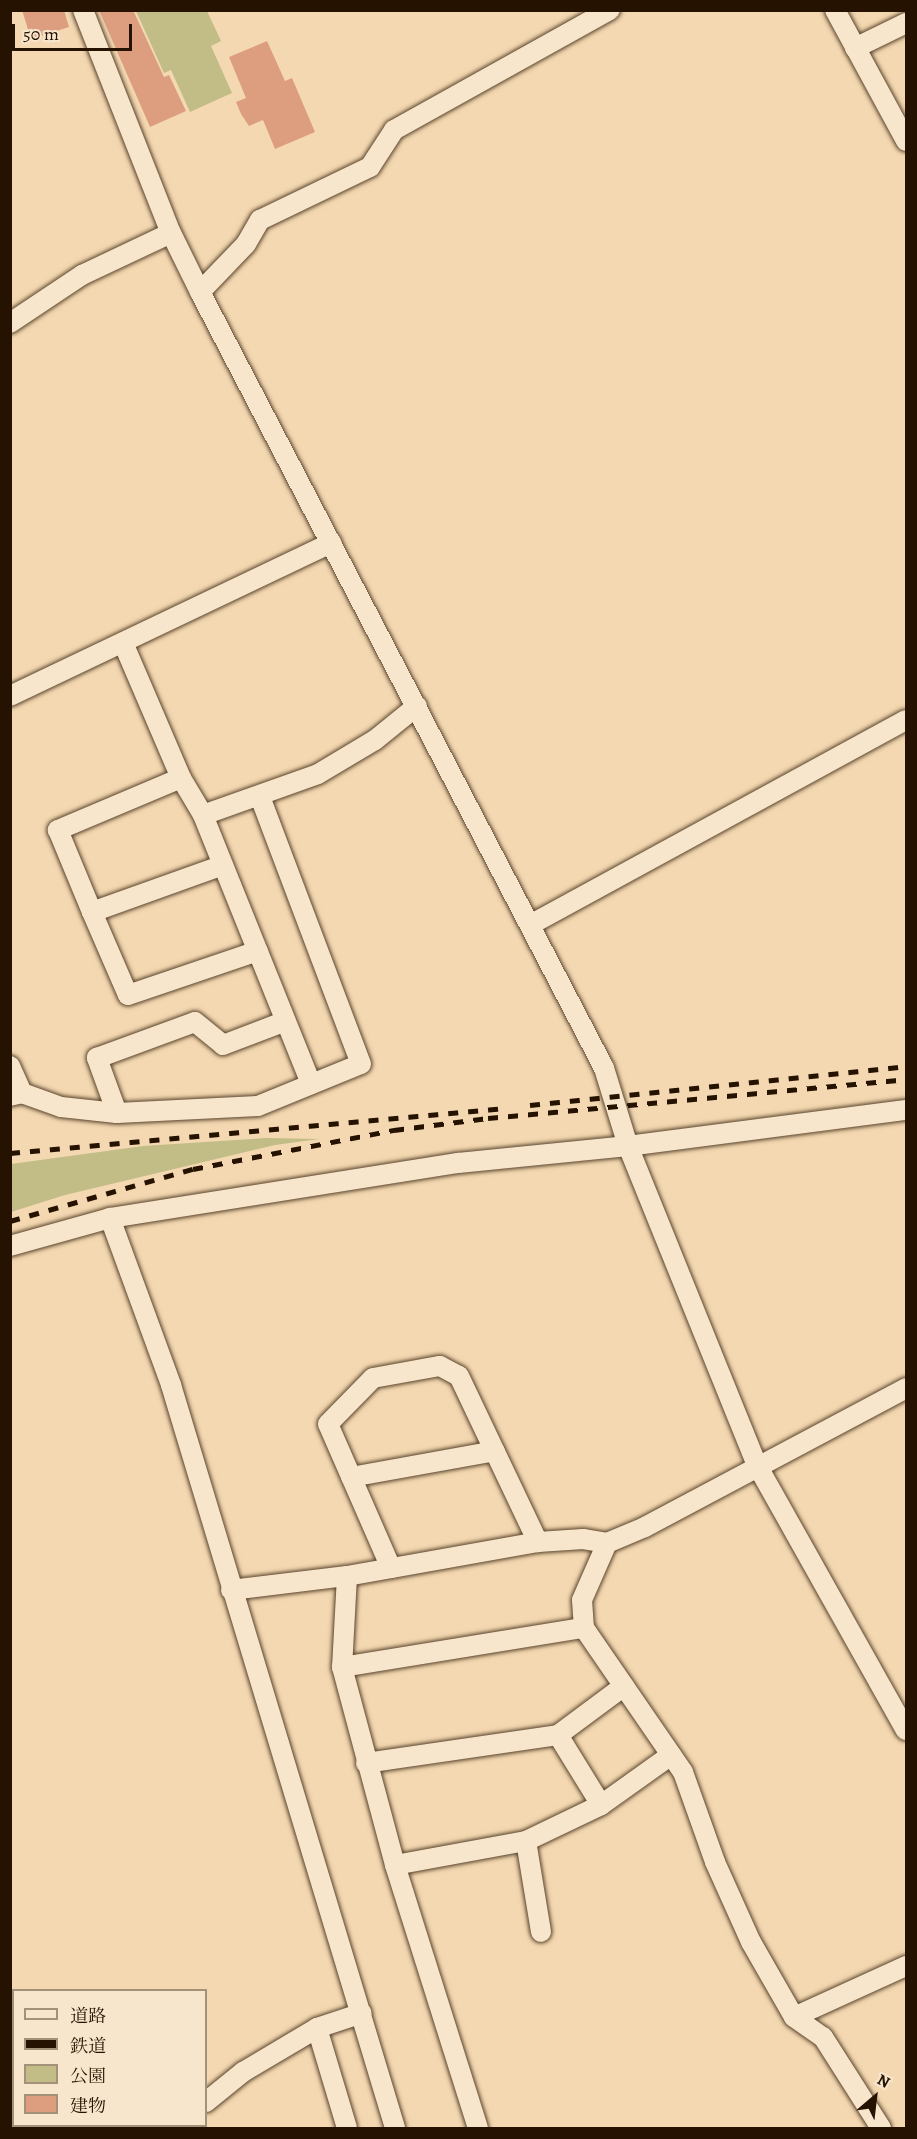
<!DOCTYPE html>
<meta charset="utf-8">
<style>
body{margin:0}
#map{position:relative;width:917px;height:2139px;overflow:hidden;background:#f4d8b1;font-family:Alegreya,"Noto Serif JP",serif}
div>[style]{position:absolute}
.green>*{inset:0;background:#c2bc87}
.building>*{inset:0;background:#dd9e80}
.roads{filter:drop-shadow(0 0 2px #59442c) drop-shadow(0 0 2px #59442c)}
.minor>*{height:20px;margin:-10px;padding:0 10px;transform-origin:10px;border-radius:10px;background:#f8e6cc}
.rail>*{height:4.5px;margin-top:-2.25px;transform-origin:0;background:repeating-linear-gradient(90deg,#251200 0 10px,transparent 0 20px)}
span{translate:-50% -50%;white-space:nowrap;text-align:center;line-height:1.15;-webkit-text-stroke:6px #f8e6cc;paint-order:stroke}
.frame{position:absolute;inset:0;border:12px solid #251200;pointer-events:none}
.legend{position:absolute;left:12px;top:1989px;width:195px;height:138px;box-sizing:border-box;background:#f8e6cc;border:2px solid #a4917a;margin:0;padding:8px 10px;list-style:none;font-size:18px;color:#251200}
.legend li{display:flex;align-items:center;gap:12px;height:30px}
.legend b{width:30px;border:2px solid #a4917a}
.north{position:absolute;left:845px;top:2067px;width:60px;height:60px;-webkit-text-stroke:4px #f8e6cc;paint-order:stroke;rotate:28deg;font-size:16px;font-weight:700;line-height:24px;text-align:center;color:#251200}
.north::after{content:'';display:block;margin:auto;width:21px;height:27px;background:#251200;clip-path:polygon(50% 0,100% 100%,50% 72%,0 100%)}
.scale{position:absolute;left:12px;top:24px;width:120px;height:27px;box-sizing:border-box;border:3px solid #251200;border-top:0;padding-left:8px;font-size:18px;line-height:21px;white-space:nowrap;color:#251200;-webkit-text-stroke:4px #f8e6cc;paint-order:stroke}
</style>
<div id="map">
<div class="green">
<i style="clip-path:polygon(136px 11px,207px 11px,221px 41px,211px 46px,232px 93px,190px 112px,171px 70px,164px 73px)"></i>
<i style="clip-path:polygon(266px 1138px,319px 1139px,275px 1145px,65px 1195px,11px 1212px,11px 1164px,143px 1146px)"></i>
</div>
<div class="building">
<i style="clip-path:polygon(22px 10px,64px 10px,69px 27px,31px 39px)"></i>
<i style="clip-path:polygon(99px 10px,133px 10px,164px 77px,169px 75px,186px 111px,150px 127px)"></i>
<i style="clip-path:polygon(267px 41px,285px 81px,292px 78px,315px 132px,275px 149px,263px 120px,249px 126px,241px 114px,236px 102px,246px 98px,229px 57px)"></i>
</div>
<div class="roads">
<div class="minor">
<i style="left:83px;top:10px;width:240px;rotate:68.5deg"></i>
<i style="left:171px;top:233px;width:66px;rotate:63.8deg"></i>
<i style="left:200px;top:292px;width:875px;rotate:62.5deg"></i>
<i style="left:604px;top:1068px;width:82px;rotate:72.9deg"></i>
<i style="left:628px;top:1146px;width:344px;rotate:68deg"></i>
<i style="left:757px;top:1465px;width:304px;rotate:60.7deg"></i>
<i style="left:835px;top:10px;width:149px;rotate:61.5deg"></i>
<i style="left:855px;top:48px;width:57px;rotate:-26.1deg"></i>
<i style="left:200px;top:292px;width:66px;rotate:-46.2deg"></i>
<i style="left:246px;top:244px;width:28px;rotate:-60deg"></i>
<i style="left:260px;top:220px;width:122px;rotate:-25.7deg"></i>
<i style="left:370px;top:167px;width:44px;rotate:-57deg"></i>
<i style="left:394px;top:130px;width:247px;rotate:-29.1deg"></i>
<i style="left:10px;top:323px;width:87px;rotate:-33.7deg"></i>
<i style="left:82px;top:275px;width:98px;rotate:-25.3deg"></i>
<i style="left:124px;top:645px;width:145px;rotate:66.8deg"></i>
<i style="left:181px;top:778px;width:43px;rotate:59.3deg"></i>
<i style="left:203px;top:815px;width:290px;rotate:68.1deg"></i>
<i style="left:10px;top:696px;width:356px;rotate:-25.5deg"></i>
<i style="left:181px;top:778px;width:134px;rotate:157.1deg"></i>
<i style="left:58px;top:830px;width:89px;rotate:67.5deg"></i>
<i style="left:92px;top:912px;width:139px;rotate:-19.7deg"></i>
<i style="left:203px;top:815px;width:122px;rotate:-19.6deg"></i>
<i style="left:318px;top:774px;width:66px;rotate:-30.8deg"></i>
<i style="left:375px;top:740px;width:54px;rotate:-39deg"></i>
<i style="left:92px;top:912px;width:90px;rotate:66.6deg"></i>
<i style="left:128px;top:995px;width:137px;rotate:-18.7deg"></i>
<i style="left:530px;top:925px;width:428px;rotate:-28.6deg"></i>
<i style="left:10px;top:1066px;width:30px;rotate:66deg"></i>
<i style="left:22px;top:1093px;width:12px;rotate:166deg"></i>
<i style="left:22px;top:1093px;width:41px;rotate:19.7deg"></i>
<i style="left:61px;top:1107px;width:56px;rotate:6.1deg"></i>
<i style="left:117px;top:1113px;width:141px;rotate:-2.8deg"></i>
<i style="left:258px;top:1106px;width:111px;rotate:-22.2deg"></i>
<i style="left:361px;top:1064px;width:285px;rotate:-110.7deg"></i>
<i style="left:117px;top:1113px;width:59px;rotate:-110deg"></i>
<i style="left:97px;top:1058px;width:104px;rotate:-20.2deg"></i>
<i style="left:195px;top:1022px;width:36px;rotate:39deg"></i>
<i style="left:223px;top:1045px;width:67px;rotate:-20.9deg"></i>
<i style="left:110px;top:1218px;width:178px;rotate:69.9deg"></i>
<i style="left:171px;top:1385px;width:776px;rotate:73.22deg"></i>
<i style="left:10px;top:1246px;width:104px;rotate:-15.6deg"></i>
<i style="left:110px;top:1218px;width:352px;rotate:-9deg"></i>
<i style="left:458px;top:1163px;width:171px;rotate:-5.7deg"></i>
<i style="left:628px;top:1146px;width:280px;rotate:-7.4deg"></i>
<i style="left:351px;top:1477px;width:146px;rotate:-10.2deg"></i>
<i style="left:607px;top:1543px;width:62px;rotate:113.7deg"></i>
<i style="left:582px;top:1600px;width:28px;rotate:86deg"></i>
<i style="left:584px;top:1628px;width:175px;rotate:55.5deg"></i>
<i style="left:683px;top:1772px;width:96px;rotate:70.4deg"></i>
<i style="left:715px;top:1862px;width:88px;rotate:65.8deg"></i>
<i style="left:751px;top:1942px;width:86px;rotate:60.2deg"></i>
<i style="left:794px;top:2017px;width:35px;rotate:35deg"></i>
<i style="left:823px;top:2037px;width:108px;rotate:57.5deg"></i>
<i style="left:391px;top:1568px;width:157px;rotate:-113.6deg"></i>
<i style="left:328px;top:1424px;width:64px;rotate:-45.6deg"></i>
<i style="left:373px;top:1378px;width:68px;rotate:-10.2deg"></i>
<i style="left:440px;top:1366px;width:21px;rotate:28deg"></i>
<i style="left:459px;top:1376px;width:184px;rotate:64.6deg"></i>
<i style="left:347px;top:1576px;width:91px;rotate:93.1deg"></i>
<i style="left:342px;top:1667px;width:205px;rotate:75deg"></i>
<i style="left:395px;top:1865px;width:276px;rotate:72.5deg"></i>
<i style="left:231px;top:1590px;width:117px;rotate:-6.9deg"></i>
<i style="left:347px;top:1576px;width:194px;rotate:-10.1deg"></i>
<i style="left:538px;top:1542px;width:45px;rotate:-3.8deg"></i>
<i style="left:583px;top:1539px;width:24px;rotate:9deg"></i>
<i style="left:607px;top:1543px;width:41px;rotate:-22.8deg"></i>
<i style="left:645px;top:1527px;width:296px;rotate:-28deg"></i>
<i style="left:342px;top:1667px;width:245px;rotate:-9.2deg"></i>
<i style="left:558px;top:1735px;width:82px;rotate:58.4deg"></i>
<i style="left:366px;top:1763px;width:194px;rotate:-8.3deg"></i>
<i style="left:558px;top:1735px;width:82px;rotate:-36.6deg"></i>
<i style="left:526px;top:1841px;width:92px;rotate:80.6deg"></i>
<i style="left:395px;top:1865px;width:133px;rotate:-10.4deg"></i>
<i style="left:526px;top:1841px;width:83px;rotate:-25.6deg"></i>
<i style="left:601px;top:1805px;width:86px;rotate:-35.5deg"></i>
<i style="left:794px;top:2017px;width:123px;rotate:-24.5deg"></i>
<i style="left:317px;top:2028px;width:104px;rotate:73.3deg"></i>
<i style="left:206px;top:2102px;width:48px;rotate:-39deg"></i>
<i style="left:243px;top:2072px;width:86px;rotate:-30.7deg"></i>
<i style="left:317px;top:2028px;width:47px;rotate:-18.4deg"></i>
<i style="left:171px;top:2128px;width:4px;rotate:-27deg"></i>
</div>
</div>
<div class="rail">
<i style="left:530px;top:1105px;width:378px;rotate:-5.9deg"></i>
<i style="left:10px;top:1153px;width:495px;rotate:-5.2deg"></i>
<i style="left:10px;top:1221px;width:190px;rotate:-15.9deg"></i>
<i style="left:193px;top:1169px;width:205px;rotate:-11deg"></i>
<i style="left:394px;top:1130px;width:95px;rotate:-7.3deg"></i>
<i style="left:488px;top:1118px;width:420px;rotate:-5.3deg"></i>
</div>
<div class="frame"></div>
<ul class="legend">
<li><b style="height:8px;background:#f8e6cc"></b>道路</li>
<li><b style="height:8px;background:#251200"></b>鉄道</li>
<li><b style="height:16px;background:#c2bc87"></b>公園</li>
<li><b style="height:16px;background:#dd9e80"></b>建物</li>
</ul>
<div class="north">N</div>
<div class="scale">50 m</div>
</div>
